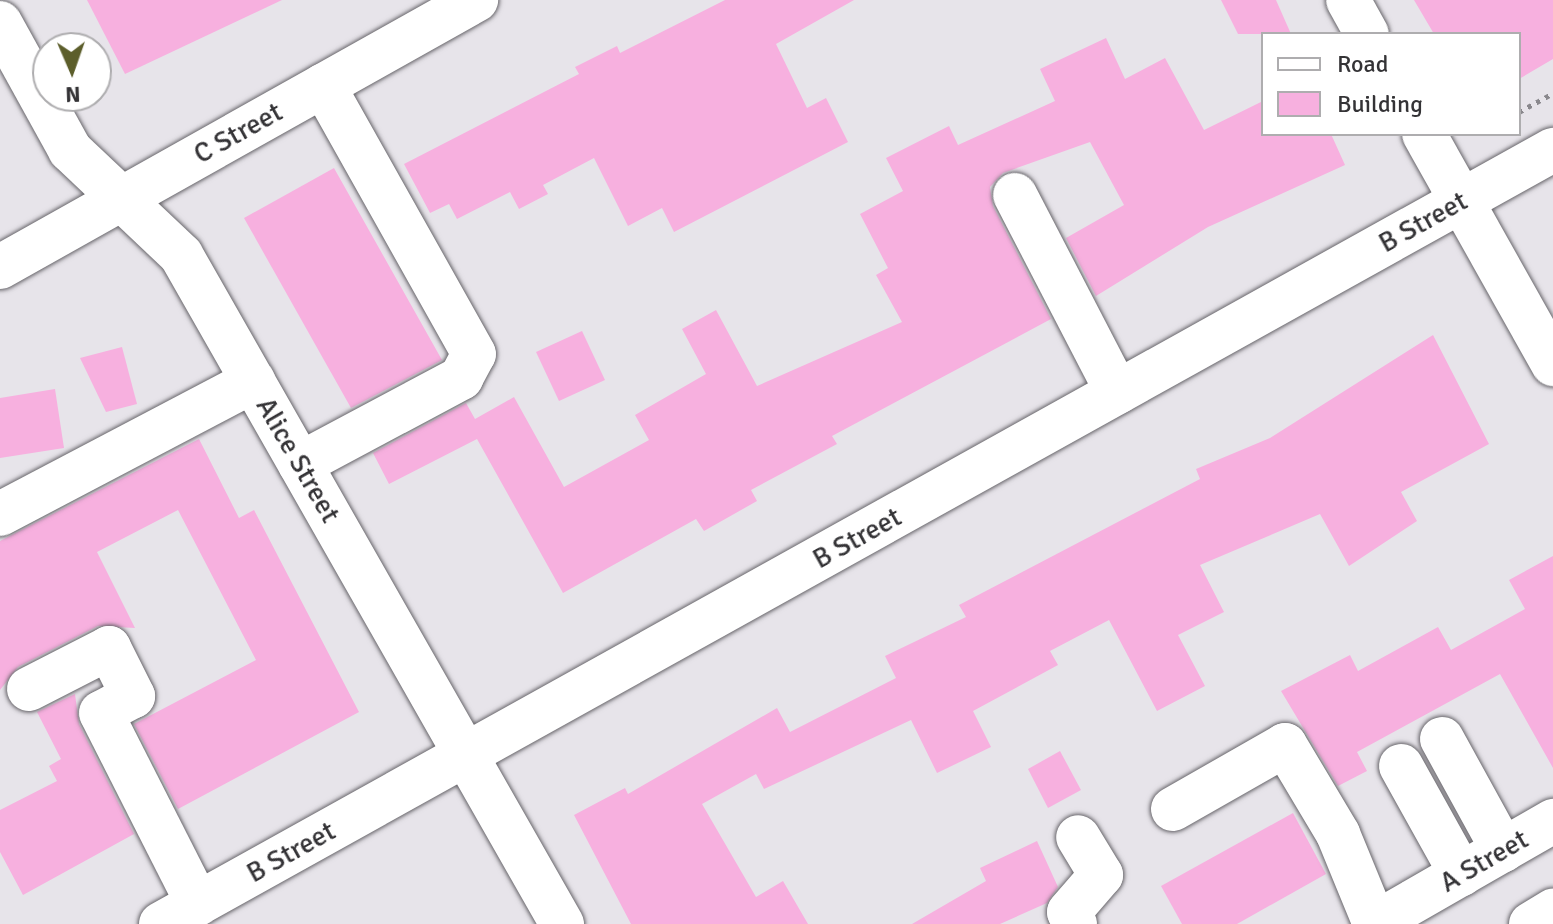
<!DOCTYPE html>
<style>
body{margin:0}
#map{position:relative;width:1553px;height:924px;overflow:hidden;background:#e7e4ea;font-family:Signika,sans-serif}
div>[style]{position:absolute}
.building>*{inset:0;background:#f7b0df}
.path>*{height:5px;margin-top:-2.5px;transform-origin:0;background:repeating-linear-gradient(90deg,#8a888d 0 4px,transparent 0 10px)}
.roads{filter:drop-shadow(0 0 2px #67656a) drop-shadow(0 0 2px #67656a)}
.minor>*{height:44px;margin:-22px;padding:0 22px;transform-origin:22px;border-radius:22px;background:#fff}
.major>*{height:44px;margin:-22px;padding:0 22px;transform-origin:22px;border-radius:22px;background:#fff}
span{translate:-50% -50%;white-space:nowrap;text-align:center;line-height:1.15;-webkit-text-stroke:7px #fff;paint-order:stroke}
.street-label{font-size:28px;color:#343336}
.legend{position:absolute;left:1261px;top:32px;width:260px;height:104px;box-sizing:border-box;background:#fff;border:2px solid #aeadaf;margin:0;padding:10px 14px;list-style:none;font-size:24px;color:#343336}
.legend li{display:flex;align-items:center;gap:16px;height:40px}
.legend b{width:40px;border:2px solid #aeadaf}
.north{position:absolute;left:32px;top:32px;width:80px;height:80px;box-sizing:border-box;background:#fff;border:2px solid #aeadaf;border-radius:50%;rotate:178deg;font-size:22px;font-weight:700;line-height:32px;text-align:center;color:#343336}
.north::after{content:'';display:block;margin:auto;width:28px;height:36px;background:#5c5e2b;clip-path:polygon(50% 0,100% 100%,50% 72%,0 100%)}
</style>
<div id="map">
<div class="building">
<i style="clip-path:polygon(87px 0,282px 0,125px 74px)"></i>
<i style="clip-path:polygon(725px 0,854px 0,776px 44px,807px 108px,826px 98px,848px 142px,674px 232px,662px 208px,628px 226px,594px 158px,543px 185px,548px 194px,519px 209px,510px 192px,457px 219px,449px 204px,430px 213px,404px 164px,579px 74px,575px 67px,617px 46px,620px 53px)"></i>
<i style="clip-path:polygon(1221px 0,1276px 0,1291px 34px,1238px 34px)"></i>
<i style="clip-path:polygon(1414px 0,1553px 0,1553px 59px,1519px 79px,1519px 34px,1434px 34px)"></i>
<i style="clip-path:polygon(1106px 38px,1125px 79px,1165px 58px,1204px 130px,1263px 101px,1263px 134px,1331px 134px,1345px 165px,1208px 227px,1096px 296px,1066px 238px,1124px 205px,1090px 142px,1003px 173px,990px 187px,993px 206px,1051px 319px,832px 436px,837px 444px,751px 490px,757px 501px,704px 531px,696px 519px,563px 593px,477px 439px,389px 484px,373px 453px,466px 403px,475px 419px,514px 397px,564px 487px,649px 440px,635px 415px,706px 374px,682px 329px,716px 310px,757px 386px,902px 322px,876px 275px,888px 268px,860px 214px,903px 191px,886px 158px,949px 126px,958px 145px,1055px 101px,1040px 69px)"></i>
<i style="clip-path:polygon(334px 168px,442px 360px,351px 408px,244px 218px)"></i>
<i style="clip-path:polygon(582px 331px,605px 380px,559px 401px,536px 352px)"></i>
<i style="clip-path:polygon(1433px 335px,1489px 444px,1401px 492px,1417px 521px,1349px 566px,1320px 514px,1200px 565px,1224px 612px,1178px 635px,1205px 686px,1157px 711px,1109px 620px,1050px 651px,1058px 665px,973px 711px,991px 747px,937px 773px,911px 720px,764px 789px,756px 774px,702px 804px,756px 897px,783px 881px,808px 924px,631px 924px,574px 815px,625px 788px,628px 794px,777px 708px,790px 732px,896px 678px,885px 656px,966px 617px,959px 605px,1200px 479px,1196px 469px,1270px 438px)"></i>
<i style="clip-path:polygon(122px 347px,137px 404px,106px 412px,80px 358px)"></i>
<i style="clip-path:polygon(55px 389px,64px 448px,0 458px,0 398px)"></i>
<i style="clip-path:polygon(199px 439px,239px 518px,254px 510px,359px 712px,178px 809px,134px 724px,256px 660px,178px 510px,97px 552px,135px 628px,98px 626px,18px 667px,0 690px,0 541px)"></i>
<i style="clip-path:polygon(1553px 556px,1553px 768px,1500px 674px,1357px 752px,1367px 771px,1338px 786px,1281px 691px,1350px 655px,1358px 671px,1438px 627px,1451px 650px,1525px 609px,1509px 580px)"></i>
<i style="clip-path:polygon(75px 694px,79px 724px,134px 834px,23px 895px,0 852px,0 810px,57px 781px,49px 766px,61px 759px,37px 712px)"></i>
<i style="clip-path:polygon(1060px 751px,1081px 790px,1048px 808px,1028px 769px)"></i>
<i style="clip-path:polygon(1293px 813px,1326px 874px,1237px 924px,1182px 924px,1161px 886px)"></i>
<i style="clip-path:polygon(1037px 841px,1058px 887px,1047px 903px,1000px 924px,912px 924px,986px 881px,980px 868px)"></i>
</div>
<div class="path">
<i style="left:1519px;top:112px;width:39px;rotate:-29deg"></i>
</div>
<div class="roads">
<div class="minor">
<i style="left:1348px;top:0;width:39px;rotate:61deg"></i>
<i style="left:0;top:23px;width:145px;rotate:61.1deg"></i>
<i style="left:70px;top:150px;width:153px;rotate:43.4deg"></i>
<i style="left:181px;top:255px;width:770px;rotate:60.34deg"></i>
<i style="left:1424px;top:134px;width:264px;rotate:60.7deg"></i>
<i style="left:1015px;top:195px;width:222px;rotate:62.6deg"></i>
<i style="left:0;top:267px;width:546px;rotate:-29.29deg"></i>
<i style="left:300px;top:464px;width:183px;rotate:-28.1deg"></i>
<i style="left:461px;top:378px;width:27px;rotate:-62deg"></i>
<i style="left:474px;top:354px;width:308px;rotate:-119.3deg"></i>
<i style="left:0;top:514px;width:286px;rotate:-27.7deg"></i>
<i style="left:29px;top:689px;width:90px;rotate:-27.1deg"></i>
<i style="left:109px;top:648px;width:54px;rotate:63.4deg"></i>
<i style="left:133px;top:696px;width:36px;rotate:152deg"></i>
<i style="left:101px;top:713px;width:214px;rotate:63.1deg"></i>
<i style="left:1442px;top:739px;width:127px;rotate:61.2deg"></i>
<i style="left:1401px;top:766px;width:124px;rotate:60.9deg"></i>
<i style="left:1173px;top:809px;width:129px;rotate:-29.7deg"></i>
<i style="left:1285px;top:745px;width:104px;rotate:59.2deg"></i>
<i style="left:1338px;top:834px;width:97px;rotate:67.7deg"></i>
<i style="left:161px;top:924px;width:1593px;rotate:-29.08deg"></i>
<i style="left:1075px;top:924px;width:13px;rotate:-117deg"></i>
<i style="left:1069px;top:912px;width:49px;rotate:-49.1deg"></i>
<i style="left:1101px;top:875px;width:44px;rotate:-121.2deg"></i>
</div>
<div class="major">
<i style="left:1374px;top:924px;width:207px;rotate:-29.9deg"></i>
<i style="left:1531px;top:924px;width:26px;rotate:-31deg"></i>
</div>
</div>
<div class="street-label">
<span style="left:238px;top:133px;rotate:-29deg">C Street</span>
<span style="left:1423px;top:222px;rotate:-29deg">B Street</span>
<span style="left:298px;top:460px;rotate:60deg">Alice Street</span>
<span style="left:857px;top:538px;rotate:-29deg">B Street</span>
<span style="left:291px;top:852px;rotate:-29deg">B Street</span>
<span style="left:1484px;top:861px;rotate:-30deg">A Street</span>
</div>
<ul class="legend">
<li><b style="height:10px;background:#fff"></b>Road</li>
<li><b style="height:22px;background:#f7b0df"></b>Building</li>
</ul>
<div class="north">N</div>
</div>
